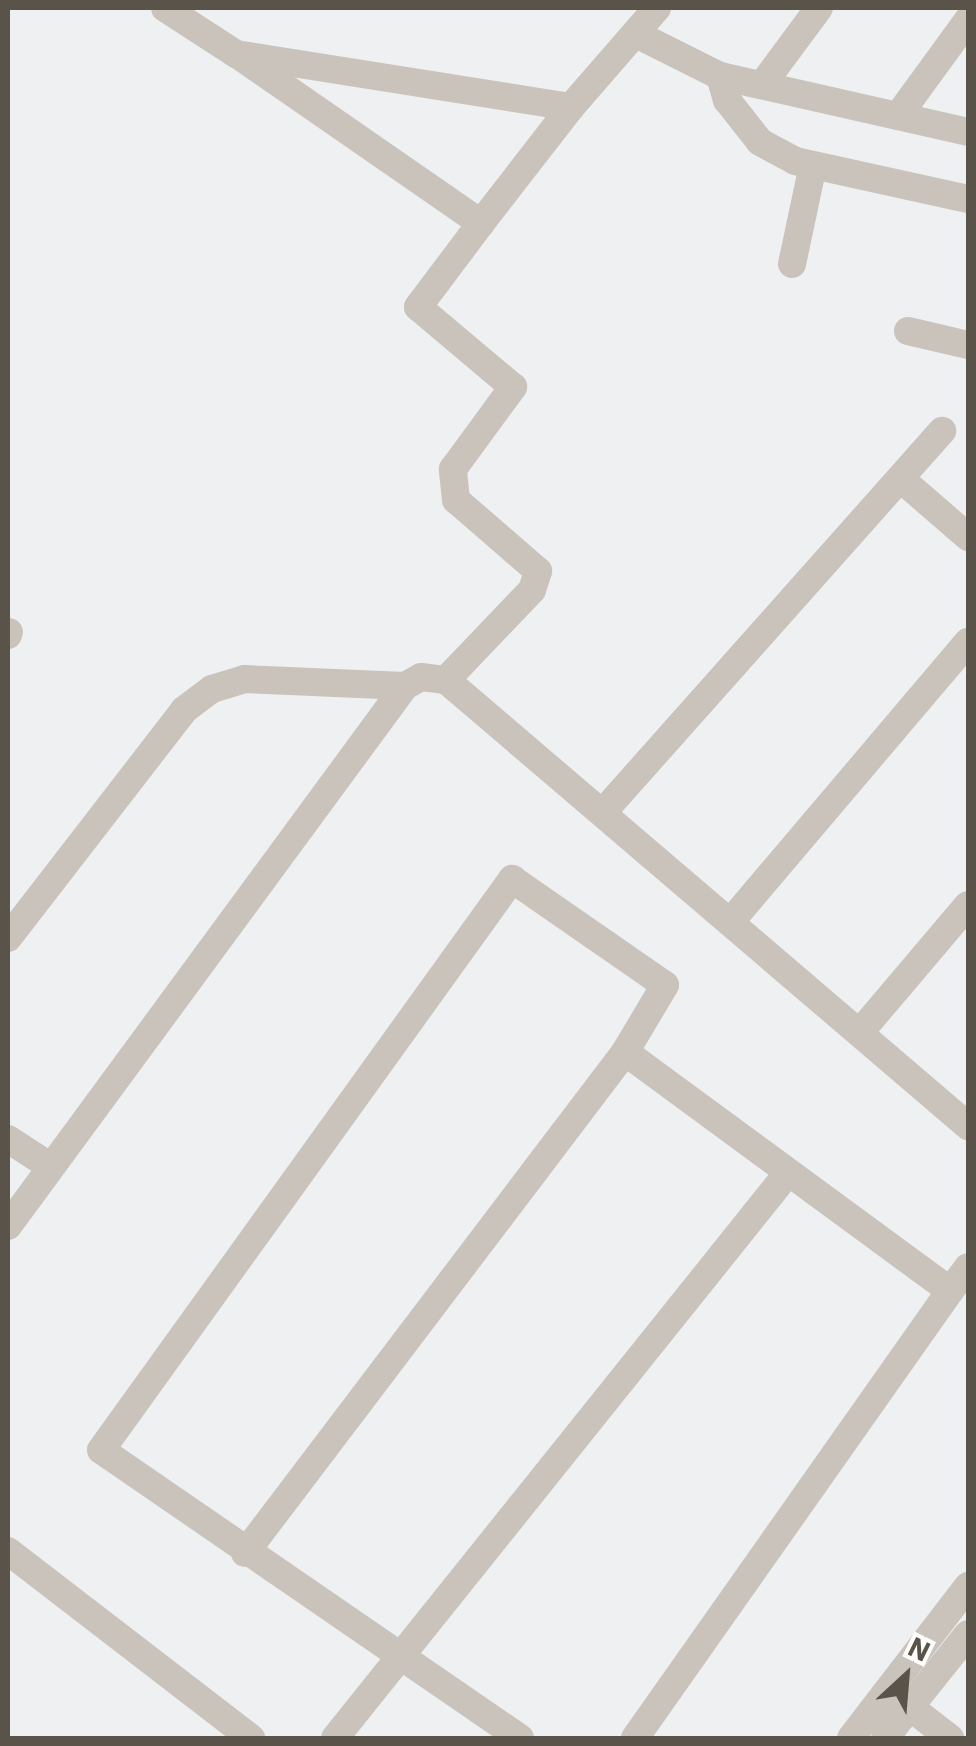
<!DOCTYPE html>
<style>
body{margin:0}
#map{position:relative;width:976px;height:1746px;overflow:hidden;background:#eef0f1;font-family:"IBM Plex Sans",sans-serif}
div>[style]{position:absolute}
.street>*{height:28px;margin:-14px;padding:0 14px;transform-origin:14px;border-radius:14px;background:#c9c3bb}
span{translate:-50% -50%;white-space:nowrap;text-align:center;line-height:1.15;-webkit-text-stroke:8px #fff;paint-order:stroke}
.frame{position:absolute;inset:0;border:10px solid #595349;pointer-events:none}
.north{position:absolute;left:856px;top:1626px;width:100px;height:100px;-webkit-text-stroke:8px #fff;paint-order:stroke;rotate:26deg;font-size:28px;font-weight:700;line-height:40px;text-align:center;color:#595349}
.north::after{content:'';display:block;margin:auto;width:35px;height:45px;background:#595349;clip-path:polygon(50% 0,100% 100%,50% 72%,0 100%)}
</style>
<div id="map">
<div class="street">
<i style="left:165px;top:8px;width:85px;rotate:32.9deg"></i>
<i style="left:236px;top:54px;width:339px;rotate:9deg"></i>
<i style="left:571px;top:107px;width:131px;rotate:-49deg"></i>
<i style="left:638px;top:35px;width:92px;rotate:26.6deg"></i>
<i style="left:720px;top:76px;width:254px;rotate:12.7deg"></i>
<i style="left:241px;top:57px;width:292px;rotate:34.7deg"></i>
<i style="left:481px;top:223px;width:147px;rotate:-52.2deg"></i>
<i style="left:720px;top:76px;width:25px;rotate:74deg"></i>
<i style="left:727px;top:100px;width:53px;rotate:51.8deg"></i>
<i style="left:760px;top:142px;width:40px;rotate:28deg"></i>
<i style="left:795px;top:161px;width:177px;rotate:12.4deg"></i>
<i style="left:762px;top:85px;width:96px;rotate:-53.5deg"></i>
<i style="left:898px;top:116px;width:119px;rotate:-53.9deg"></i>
<i style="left:792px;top:264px;width:101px;rotate:-78deg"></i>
<i style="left:908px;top:331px;width:62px;rotate:13.1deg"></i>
<i style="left:901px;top:479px;width:89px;rotate:40.9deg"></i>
<i style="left:8px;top:635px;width:3px;rotate:-72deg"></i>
<i style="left:446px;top:680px;width:124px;rotate:-46.3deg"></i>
<i style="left:532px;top:590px;width:20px;rotate:-72deg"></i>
<i style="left:538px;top:571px;width:108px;rotate:-139.1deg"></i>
<i style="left:456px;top:500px;width:31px;rotate:-96deg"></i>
<i style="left:453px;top:469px;width:102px;rotate:-53.8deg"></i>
<i style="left:513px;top:387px;width:124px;rotate:-139.9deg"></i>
<i style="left:418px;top:307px;width:105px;rotate:-53.1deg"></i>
<i style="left:604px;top:811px;width:509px;rotate:-48.35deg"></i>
<i style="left:732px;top:920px;width:365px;rotate:-49.7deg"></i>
<i style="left:8px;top:938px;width:288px;rotate:-52.3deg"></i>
<i style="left:184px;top:710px;width:35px;rotate:-37deg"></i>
<i style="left:212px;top:689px;width:34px;rotate:-17deg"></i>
<i style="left:244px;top:679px;width:161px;rotate:2.5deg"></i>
<i style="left:861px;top:1031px;width:165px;rotate:-49.7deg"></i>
<i style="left:8px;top:1139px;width:51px;rotate:33.1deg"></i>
<i style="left:8px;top:1226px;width:670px;rotate:-53.68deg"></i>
<i style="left:405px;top:686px;width:18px;rotate:-29deg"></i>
<i style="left:421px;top:677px;width:25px;rotate:7deg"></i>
<i style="left:446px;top:680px;width:687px;rotate:40.51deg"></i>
<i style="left:950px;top:1291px;width:30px;rotate:-53deg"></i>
<i style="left:8px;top:1551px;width:307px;rotate:37.6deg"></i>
<i style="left:245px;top:1553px;width:629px;rotate:-52.82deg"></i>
<i style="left:625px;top:1052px;width:403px;rotate:36.3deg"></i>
<i style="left:950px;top:1291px;width:547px;rotate:125.17deg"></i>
<i style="left:910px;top:1707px;width:51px;rotate:37.8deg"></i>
<i style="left:335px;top:1738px;width:723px;rotate:-51.29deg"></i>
<i style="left:520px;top:1738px;width:508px;rotate:-145.5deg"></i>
<i style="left:101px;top:1450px;width:704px;rotate:-54.25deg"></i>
<i style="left:512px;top:879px;width:186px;rotate:34.7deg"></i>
<i style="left:665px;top:985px;width:78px;rotate:120.8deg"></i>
<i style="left:851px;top:1738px;width:192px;rotate:-52.4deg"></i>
<i style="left:885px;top:1738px;width:133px;rotate:-51.4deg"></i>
</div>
<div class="frame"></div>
<div class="north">N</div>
</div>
